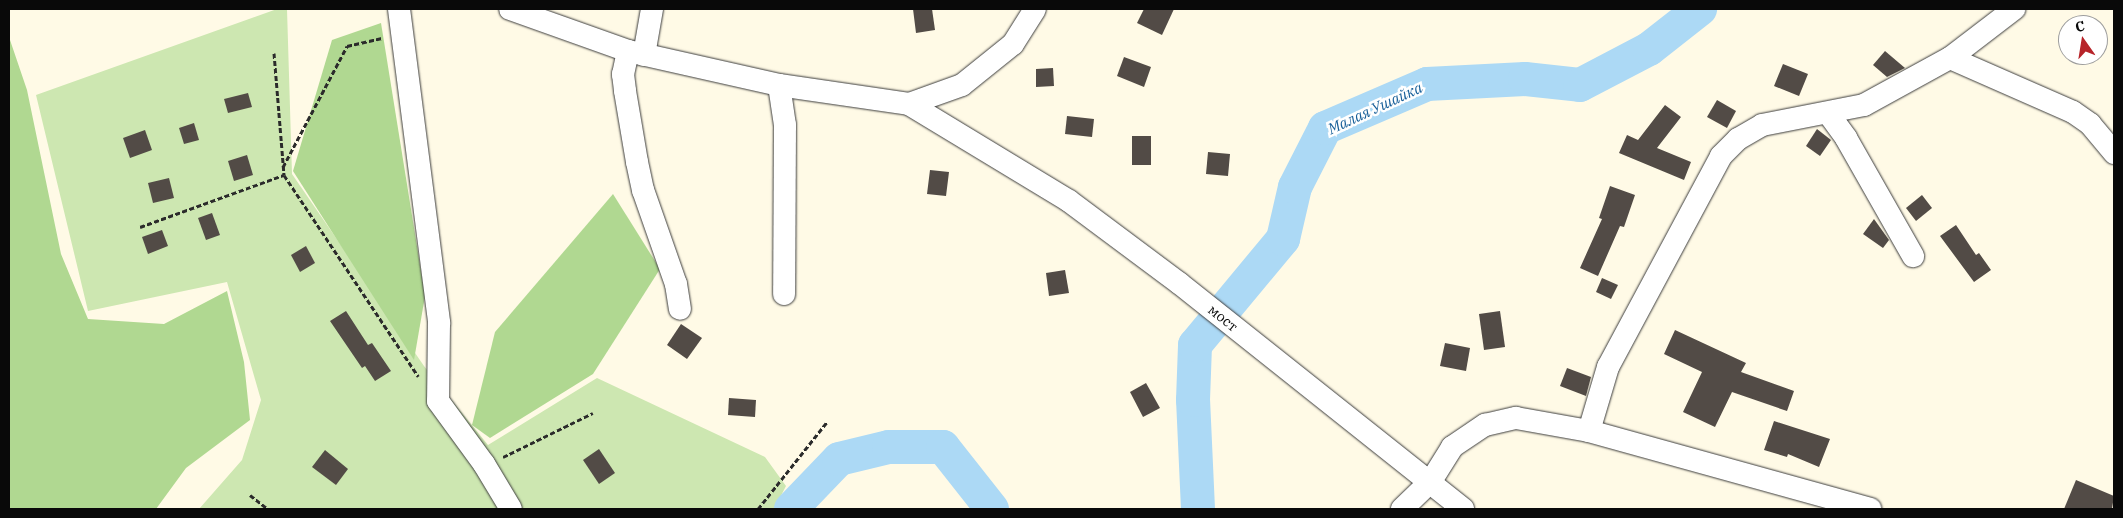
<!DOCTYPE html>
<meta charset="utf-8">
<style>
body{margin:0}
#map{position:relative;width:2123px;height:518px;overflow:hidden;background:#fffae6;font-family:"IBM Plex Serif",serif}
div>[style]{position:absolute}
.green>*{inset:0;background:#cde7b1}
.forest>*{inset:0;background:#b0d891}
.river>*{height:34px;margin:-17px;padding:0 17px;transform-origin:17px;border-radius:17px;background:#acd9f5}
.building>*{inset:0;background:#524b46}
.path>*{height:3px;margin-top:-1.5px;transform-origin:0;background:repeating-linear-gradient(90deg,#2b2b2b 0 5px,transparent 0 7.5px)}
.roads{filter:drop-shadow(0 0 1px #3c3c3c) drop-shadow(0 0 1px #3c3c3c)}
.minor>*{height:22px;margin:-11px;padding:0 11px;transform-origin:11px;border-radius:11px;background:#fff}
span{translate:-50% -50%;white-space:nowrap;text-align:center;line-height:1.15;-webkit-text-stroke:5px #fff;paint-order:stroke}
.street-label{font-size:14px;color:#090909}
.water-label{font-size:15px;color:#165e98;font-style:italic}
.frame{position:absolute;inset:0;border:10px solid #090909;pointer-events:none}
.north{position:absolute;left:2058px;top:15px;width:50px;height:50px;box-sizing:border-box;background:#fff;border:1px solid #9d9d9d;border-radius:50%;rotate:347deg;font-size:14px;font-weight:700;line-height:20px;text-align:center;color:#090909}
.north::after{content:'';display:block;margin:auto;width:18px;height:22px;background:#b72429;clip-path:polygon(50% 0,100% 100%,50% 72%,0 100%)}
</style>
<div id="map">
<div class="green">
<i style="clip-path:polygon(277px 9px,287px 9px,292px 174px,424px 366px,488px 445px,597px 378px,765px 457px,786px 486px,774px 509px,199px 509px,242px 460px,261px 400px,227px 282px,88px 311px,36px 95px)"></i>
</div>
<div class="forest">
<i style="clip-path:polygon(381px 23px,425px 296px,414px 360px,293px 171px,332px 40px)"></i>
<i style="clip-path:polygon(9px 37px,27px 90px,61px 254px,88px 319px,164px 324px,227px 291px,244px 362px,250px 420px,186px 468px,156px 509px,9px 509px)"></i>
<i style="clip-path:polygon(613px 194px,660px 269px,593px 374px,490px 438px,472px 425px,495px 332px)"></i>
</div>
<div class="river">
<i style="left:791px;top:509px;width:69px;rotate:-46.2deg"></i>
<i style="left:839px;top:459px;width:51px;rotate:-13.5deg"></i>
<i style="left:889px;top:447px;width:54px"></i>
<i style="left:943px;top:447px;width:79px;rotate:51.7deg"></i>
<i style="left:1198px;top:509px;width:109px;rotate:-92.6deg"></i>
<i style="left:1193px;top:400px;width:55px;rotate:-87.9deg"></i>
<i style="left:1195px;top:345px;width:138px;rotate:-50.3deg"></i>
<i style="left:1283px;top:239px;width:53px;rotate:-77deg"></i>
<i style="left:1295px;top:187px;width:66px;rotate:-63deg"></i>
<i style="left:1325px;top:128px;width:111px;rotate:-23.3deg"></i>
<i style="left:1427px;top:84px;width:98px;rotate:-2.9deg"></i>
<i style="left:1525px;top:79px;width:55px;rotate:6.2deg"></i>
<i style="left:1580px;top:85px;width:78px;rotate:-27.6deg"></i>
<i style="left:1649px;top:49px;width:65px;rotate:-38.1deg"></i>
</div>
<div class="building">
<i style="clip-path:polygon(913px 9px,932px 9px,935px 30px,916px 33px)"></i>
<i style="clip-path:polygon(1144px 9px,1174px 9px,1162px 35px,1137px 23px)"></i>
<i style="clip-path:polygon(1885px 51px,1905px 68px,1887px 77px,1873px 65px)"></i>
<i style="clip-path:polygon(1124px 57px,1151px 67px,1144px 87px,1117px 76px)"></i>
<i style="clip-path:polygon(1783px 64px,1808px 74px,1799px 96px,1774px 86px)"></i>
<i style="clip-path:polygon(1053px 68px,1054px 86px,1036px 87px,1036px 69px)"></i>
<i style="clip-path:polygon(248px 93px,252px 107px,228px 113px,224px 99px)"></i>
<i style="clip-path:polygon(1717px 100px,1736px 111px,1727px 128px,1707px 117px)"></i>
<i style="clip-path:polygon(1665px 105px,1681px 117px,1657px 148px,1691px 162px,1684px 180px,1619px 153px,1627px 135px,1638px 140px)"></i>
<i style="clip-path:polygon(1067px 116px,1094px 119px,1092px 137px,1065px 134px)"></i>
<i style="clip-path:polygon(194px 123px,199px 140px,184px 144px,179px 128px)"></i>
<i style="clip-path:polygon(1817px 129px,1831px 140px,1820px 156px,1806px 146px)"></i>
<i style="clip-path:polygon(145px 130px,152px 150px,130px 158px,123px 138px)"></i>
<i style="clip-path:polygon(1132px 136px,1151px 136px,1151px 165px,1132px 165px)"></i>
<i style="clip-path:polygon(1208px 152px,1230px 154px,1228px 176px,1206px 174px)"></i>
<i style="clip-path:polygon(247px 155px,253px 175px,234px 181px,228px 161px)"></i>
<i style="clip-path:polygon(930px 170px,949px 172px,946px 196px,927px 194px)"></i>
<i style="clip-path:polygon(169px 178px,174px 198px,153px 203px,148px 183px)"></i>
<i style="clip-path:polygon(1610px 186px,1635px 195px,1624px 227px,1620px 226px,1598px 276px,1580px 268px,1602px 219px,1599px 218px)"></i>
<i style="clip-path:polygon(1922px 195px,1932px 208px,1916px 221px,1906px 208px)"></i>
<i style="clip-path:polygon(212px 213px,220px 235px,206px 240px,198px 218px)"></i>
<i style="clip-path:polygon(1874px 219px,1889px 240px,1883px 248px,1863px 234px)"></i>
<i style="clip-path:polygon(1956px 225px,1976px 255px,1979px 253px,1991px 270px,1974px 282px,1940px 236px)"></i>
<i style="clip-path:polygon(162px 230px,168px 246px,148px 254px,142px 237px)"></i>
<i style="clip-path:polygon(306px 246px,315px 263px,300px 272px,291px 255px)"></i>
<i style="clip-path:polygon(1065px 270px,1069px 293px,1049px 296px,1046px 273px)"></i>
<i style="clip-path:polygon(1602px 278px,1618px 285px,1611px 299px,1596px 292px)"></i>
<i style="clip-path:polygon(346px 311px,368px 345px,372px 343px,391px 371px,375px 381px,365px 366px,362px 368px,330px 321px)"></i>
<i style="clip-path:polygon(1500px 311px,1505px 347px,1484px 350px,1479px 314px)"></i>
<i style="clip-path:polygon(681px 324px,702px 338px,687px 359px,667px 345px)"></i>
<i style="clip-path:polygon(1675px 330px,1746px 363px,1741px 372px,1794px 391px,1787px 411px,1732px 392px,1715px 427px,1683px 412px,1702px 372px,1664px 354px)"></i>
<i style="clip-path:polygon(1445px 343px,1470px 348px,1466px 371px,1440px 366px)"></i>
<i style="clip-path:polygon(1567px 368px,1591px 377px,1586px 396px,1560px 386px)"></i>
<i style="clip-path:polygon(1146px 383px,1160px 408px,1143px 417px,1130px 392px)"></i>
<i style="clip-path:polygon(729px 398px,756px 400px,755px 417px,728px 415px)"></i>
<i style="clip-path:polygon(1774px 421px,1830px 439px,1819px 467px,1788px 454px,1787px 457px,1764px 450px)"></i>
<i style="clip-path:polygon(599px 449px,615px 473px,599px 484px,583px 460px)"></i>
<i style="clip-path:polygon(325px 450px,348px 469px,336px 485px,312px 467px)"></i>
<i style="clip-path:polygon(2076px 480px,2114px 496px,2112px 509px,2064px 509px)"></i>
</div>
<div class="path">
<i style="left:274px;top:53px;width:122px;rotate:85.3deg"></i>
<i style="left:284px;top:175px;width:242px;rotate:56.3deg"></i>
<i style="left:283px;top:167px;width:137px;rotate:-62.1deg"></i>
<i style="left:347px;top:46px;width:37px;rotate:-13deg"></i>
<i style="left:140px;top:227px;width:153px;rotate:-19.9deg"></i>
<i style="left:503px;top:457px;width:100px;rotate:-26.1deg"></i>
<i style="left:250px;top:495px;width:23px;rotate:38deg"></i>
<i style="left:758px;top:509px;width:111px;rotate:-51.6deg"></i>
</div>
<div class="roads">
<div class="minor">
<i style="left:399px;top:9px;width:317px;rotate:82.7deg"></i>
<i style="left:439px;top:323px;width:78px;rotate:90.7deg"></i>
<i style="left:438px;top:401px;width:78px;rotate:53.9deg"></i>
<i style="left:484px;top:464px;width:52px;rotate:59deg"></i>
<i style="left:510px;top:9px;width:125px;rotate:19.6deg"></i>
<i style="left:628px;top:51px;width:155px;rotate:12.7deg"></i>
<i style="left:779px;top:85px;width:131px;rotate:8.3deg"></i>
<i style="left:909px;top:104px;width:187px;rotate:31.2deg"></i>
<i style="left:1069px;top:201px;width:137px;rotate:36.7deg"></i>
<i style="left:1179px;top:283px;width:363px;rotate:38.5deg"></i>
<i style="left:628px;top:51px;width:24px;rotate:102deg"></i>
<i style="left:623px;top:74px;width:17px;rotate:83deg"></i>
<i style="left:625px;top:91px;width:72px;rotate:80.4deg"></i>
<i style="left:637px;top:162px;width:29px;rotate:78deg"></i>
<i style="left:643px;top:190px;width:100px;rotate:70.7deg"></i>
<i style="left:676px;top:284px;width:25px;rotate:81deg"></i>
<i style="left:644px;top:55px;width:47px;rotate:-80.1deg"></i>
<i style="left:1950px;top:58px;width:134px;rotate:23.7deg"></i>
<i style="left:2073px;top:112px;width:21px;rotate:35deg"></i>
<i style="left:2090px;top:124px;width:38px;rotate:50deg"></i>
<i style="left:779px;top:85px;width:40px;rotate:81.5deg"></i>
<i style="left:785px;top:125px;width:169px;rotate:90.3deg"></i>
<i style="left:909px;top:104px;width:56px;rotate:-19.7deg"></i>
<i style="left:962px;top:85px;width:65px;rotate:-38.8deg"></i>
<i style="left:1013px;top:44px;width:41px;rotate:-57.8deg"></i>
<i style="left:1828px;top:113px;width:31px;rotate:54deg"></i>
<i style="left:1846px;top:138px;width:136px;rotate:60.4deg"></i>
<i style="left:1589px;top:431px;width:67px;rotate:-73.5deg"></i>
<i style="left:1608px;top:367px;width:239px;rotate:-61.8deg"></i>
<i style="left:1721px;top:156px;width:24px;rotate:-45deg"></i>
<i style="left:1738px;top:139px;width:28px;rotate:-30deg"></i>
<i style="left:1762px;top:125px;width:104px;rotate:-11.1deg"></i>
<i style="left:1864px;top:105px;width:98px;rotate:-28.7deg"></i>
<i style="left:1950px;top:58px;width:81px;rotate:-37.4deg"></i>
<i style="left:1402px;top:509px;width:40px;rotate:-44deg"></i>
<i style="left:1431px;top:481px;width:40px;rotate:-58deg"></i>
<i style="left:1452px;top:447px;width:40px;rotate:-34deg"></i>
<i style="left:1485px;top:425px;width:32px;rotate:-13deg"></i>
<i style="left:1516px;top:418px;width:74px;rotate:10.1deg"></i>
<i style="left:1589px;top:431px;width:292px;rotate:15.5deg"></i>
</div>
</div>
<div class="street-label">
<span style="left:1223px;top:318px;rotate:39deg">мост</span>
</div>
<div class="water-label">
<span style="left:1375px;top:108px;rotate:-25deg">Малая Ушайка</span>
</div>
<div class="frame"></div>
<div class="north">С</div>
</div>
